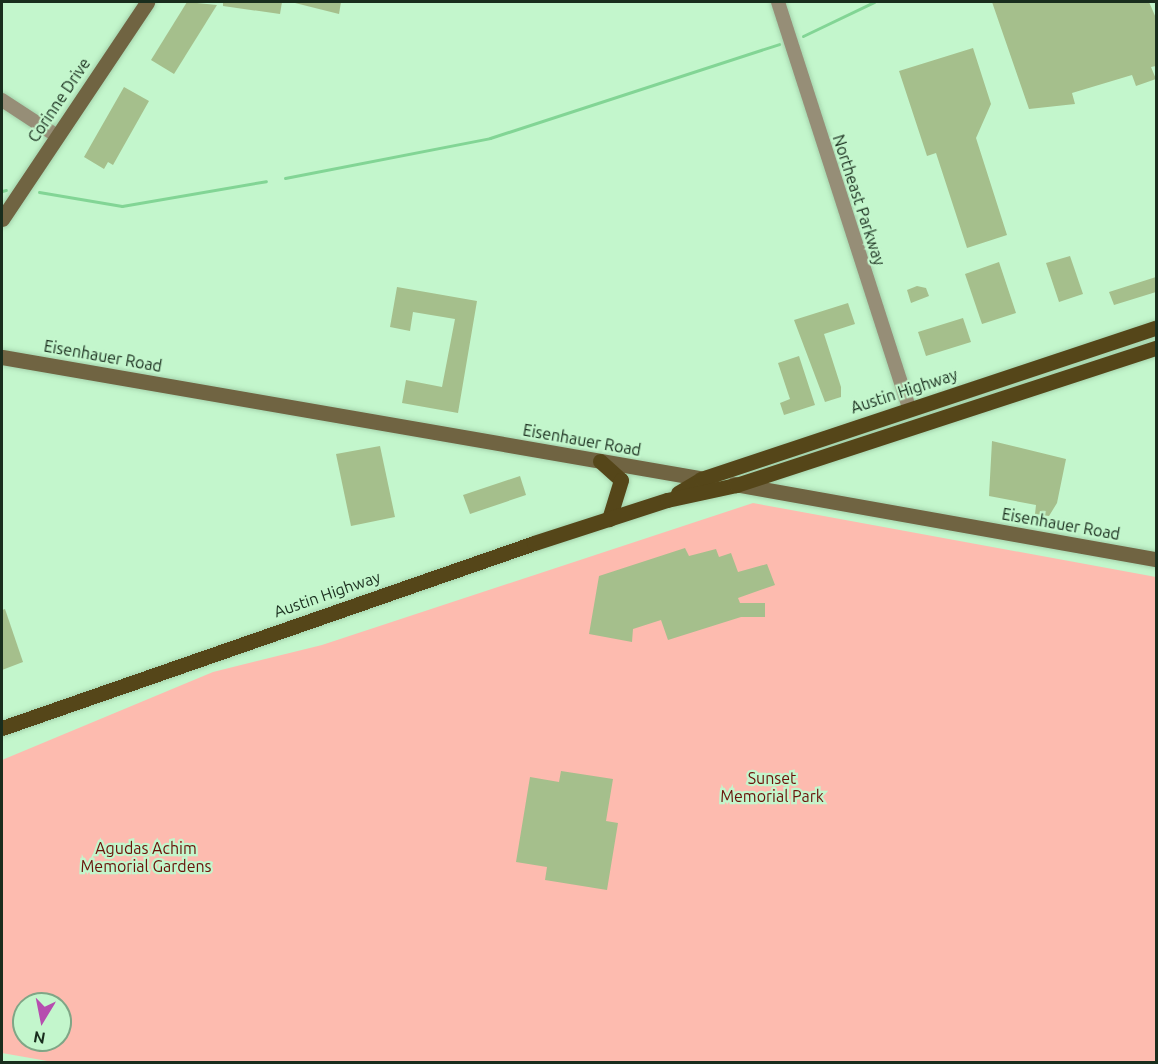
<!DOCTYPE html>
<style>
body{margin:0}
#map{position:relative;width:1158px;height:1064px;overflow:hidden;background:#c3f6cc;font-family:Ubuntu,sans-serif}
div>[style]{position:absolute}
.green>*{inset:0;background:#fdbbaf}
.stream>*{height:3px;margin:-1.5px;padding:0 1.5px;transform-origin:1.5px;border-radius:1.5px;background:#82d595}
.building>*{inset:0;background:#a5bf8c}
.roads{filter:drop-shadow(0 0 2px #a4d2ac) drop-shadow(0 0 2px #a4d2ac)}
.street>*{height:14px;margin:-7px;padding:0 7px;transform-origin:7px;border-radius:7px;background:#968e77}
.secondary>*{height:15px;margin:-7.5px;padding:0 7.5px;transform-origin:7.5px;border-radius:7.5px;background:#706442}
.primary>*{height:15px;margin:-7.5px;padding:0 7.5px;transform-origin:7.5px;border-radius:7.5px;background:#554619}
span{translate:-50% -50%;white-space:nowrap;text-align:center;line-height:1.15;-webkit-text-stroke:4.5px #c3f6cc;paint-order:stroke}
.street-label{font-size:16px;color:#192d1d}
.park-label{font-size:16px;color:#691209}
.frame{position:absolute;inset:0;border:3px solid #192d1d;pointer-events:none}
.north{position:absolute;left:12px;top:992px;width:60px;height:60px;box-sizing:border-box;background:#c3f6cc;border:2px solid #7fa686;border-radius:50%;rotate:190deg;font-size:16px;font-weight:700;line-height:24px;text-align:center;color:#192d1d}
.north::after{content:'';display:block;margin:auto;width:21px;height:27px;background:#b64daf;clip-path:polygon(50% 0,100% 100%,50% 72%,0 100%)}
</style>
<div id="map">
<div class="green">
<i style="clip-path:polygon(evenodd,753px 503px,1156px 577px,1156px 1062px,53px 1062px,2px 1053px,2px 760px,213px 672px,322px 645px,753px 503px,24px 1004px,60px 1004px,60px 1040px,24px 1040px,24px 1004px)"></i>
</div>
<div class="stream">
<i style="left:803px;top:36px;width:79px;rotate:-25.6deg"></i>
<i style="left:285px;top:178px;width:209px;rotate:-11deg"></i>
<i style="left:490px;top:138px;width:304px;rotate:-18deg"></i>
<i style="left:2px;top:191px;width:4px;rotate:-14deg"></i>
<i style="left:39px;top:192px;width:84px;rotate:9.6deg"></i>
<i style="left:122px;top:206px;width:146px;rotate:-9.8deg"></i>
</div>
<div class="building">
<i style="clip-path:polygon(187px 2px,217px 5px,174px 74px,151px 60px)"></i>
<i style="clip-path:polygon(223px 2px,282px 2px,280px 14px,223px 6px)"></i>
<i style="clip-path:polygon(291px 2px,341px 2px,339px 14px)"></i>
<i style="clip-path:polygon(992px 2px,1149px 2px,1156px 18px,1156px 66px,1151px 67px,1156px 79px,1136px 86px,1132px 75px,1072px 93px,1075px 104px,1029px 109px)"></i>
<i style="clip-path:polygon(973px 48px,991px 104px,976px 138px,1007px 235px,967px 248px,936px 153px,927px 156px,899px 71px)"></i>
<i style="clip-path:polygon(124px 87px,149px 101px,113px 165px,108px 162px,104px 169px,84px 157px)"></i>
<i style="clip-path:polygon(1070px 256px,1083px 294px,1059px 302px,1046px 263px)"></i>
<i style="clip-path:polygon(999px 262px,1016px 313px,982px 324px,965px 274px)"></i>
<i style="clip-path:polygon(1156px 277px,1156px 292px,1114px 305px,1109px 292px)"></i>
<i style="clip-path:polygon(917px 286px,926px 288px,929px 296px,911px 303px,907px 290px)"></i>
<i style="clip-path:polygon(397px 287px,477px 301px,458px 413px,402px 403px,406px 380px,442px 387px,455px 319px,413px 312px,410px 331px,390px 327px)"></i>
<i style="clip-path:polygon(848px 303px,855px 324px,824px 334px,841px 387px,841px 397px,825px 402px,794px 320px)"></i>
<i style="clip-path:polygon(963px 318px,971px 342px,926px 356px,918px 332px)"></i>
<i style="clip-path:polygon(799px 356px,815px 405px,784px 415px,780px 403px,790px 399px,778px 363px)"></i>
<i style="clip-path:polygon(992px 441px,1066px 459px,1057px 503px,1049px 516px,1035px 514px,1036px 505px,989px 496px)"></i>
<i style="clip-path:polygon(380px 446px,395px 517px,351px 526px,336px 454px)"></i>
<i style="clip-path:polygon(520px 476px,526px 495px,470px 514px,463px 495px)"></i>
<i style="clip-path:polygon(685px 548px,689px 556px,716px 549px,719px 557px,731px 553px,738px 572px,767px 564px,775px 585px,738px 598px,740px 603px,765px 603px,765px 617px,741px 617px,668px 640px,661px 620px,633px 629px,632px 642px,589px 634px,599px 576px)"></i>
<i style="clip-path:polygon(5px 609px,23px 662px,2px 670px,2px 610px)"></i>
<i style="clip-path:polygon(561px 771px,613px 779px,606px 821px,618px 823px,607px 890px,545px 880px,547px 867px,516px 862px,530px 777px,559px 782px)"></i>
</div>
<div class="roads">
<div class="street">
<i style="left:778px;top:2px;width:427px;rotate:72.1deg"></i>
<i style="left:2px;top:100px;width:66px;rotate:33.2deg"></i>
</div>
<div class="secondary">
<i style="left:2px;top:219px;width:261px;rotate:-56.2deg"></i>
<i style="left:2px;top:357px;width:720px;rotate:9.84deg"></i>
<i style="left:734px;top:484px;width:429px;rotate:10.1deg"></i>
</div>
<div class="primary">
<i style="left:600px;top:461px;width:28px;rotate:42deg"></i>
<i style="left:621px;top:480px;width:41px;rotate:107.1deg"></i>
<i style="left:678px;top:493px;width:27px;rotate:-31deg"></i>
<i style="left:701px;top:479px;width:479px;rotate:-18.4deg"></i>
<i style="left:2px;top:728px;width:563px;rotate:-19.17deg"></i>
<i style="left:534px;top:543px;width:140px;rotate:-17.9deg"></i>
<i style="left:667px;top:500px;width:71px;rotate:-12.3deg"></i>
<i style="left:736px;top:485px;width:442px;rotate:-18.1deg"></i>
</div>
</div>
<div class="street-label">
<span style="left:59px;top:100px;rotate:-56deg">Corinne Drive</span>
<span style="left:859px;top:200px;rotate:72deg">Northeast Parkway</span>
<span style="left:103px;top:356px;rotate:10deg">Eisenhauer Road</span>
<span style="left:904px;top:391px;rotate:-18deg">Austin Highway</span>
<span style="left:582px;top:440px;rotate:10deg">Eisenhauer Road</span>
<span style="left:1061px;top:524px;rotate:10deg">Eisenhauer Road</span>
<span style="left:327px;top:594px;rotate:-19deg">Austin Highway</span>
</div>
<div class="park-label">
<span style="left:772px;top:787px">Sunset<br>Memorial Park</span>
<span style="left:146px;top:857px">Agudas Achim<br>Memorial Gardens</span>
</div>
<div class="frame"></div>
<div class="north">N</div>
</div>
